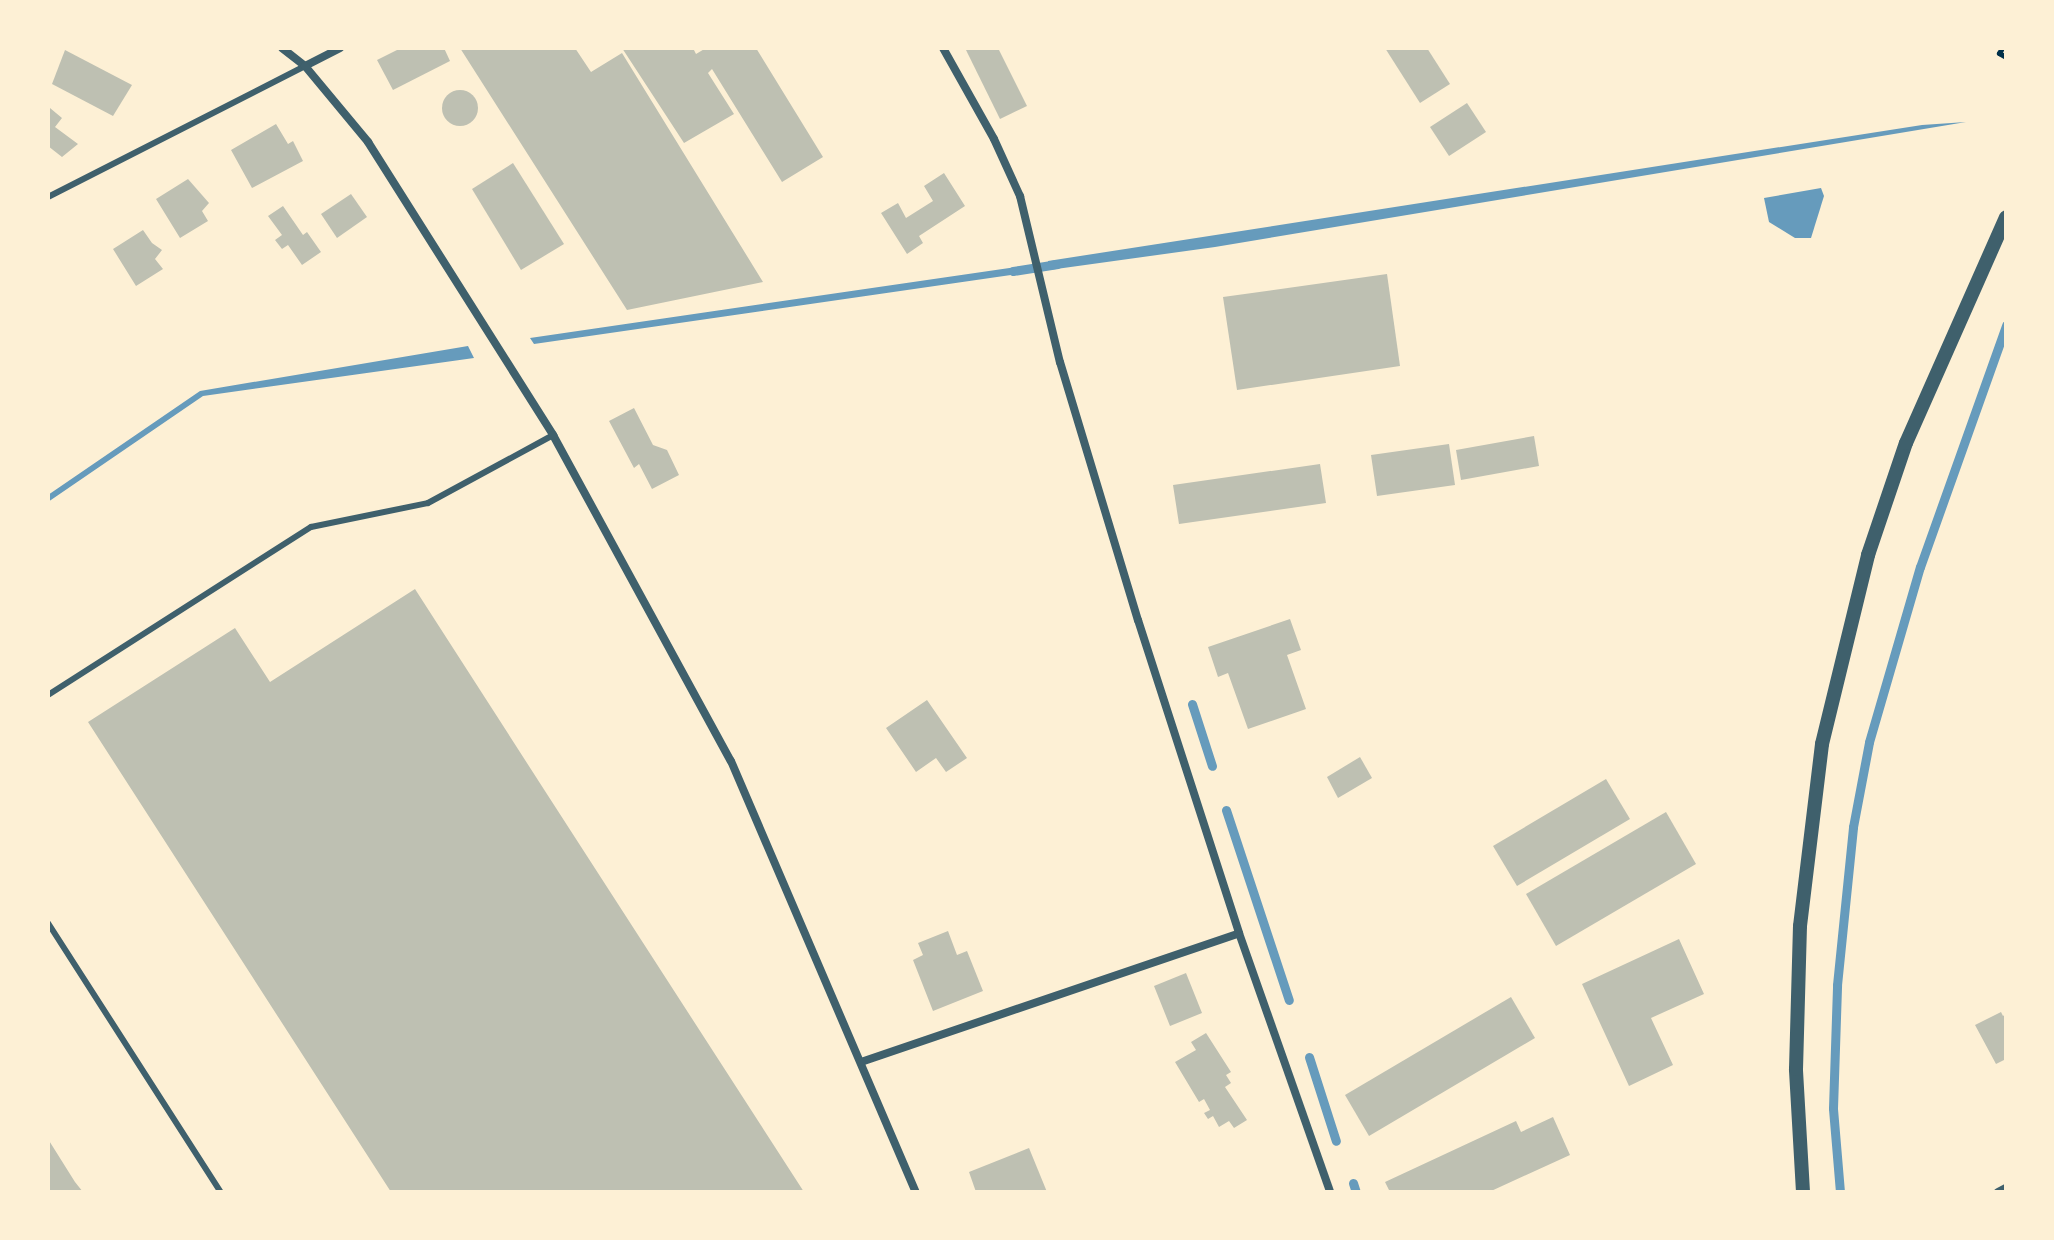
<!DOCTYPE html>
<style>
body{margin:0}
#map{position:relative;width:2054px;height:1240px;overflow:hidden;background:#fdf0d5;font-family:Ubuntu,sans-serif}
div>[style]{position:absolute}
.water>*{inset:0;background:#669bbc}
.stream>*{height:9px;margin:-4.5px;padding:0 4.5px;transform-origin:4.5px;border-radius:4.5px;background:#669bbc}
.building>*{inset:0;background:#bec0b2}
.round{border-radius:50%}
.path>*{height:5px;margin:-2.5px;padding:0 2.5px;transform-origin:2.5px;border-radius:2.5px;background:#003049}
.service>*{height:6px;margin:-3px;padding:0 3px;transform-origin:3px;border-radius:3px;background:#3f606c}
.minor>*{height:8px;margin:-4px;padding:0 4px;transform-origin:4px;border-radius:4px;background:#3f606c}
.tertiary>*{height:14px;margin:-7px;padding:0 7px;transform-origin:7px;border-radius:7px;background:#3f606c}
span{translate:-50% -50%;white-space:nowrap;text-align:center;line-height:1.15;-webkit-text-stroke:8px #fdf0d5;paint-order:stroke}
.frame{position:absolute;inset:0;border:50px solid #fdf0d5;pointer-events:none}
</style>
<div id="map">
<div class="water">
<i style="clip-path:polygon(1966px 122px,1215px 247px,1049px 270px,1048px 265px,1048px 261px,1922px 125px)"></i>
<i style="clip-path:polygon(1821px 188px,1824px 196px,1811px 238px,1795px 238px,1769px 222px,1764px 198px)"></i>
<i style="clip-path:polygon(1023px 266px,1025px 273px,997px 277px,534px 344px,530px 338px)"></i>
<i style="clip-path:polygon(468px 346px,474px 358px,203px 396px,48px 502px,48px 495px,200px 391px)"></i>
</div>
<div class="stream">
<i style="left:1013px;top:271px;width:45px;rotate:-9deg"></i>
<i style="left:1192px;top:704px;width:65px;rotate:72.1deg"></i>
<i style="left:1226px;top:810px;width:200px;rotate:71.7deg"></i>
<i style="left:1309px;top:1057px;width:88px;rotate:72.2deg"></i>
<i style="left:1353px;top:1183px;width:9px;rotate:72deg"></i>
<i style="left:1840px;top:1192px;width:84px;rotate:-94.8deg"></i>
<i style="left:1833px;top:1108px;width:123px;rotate:-88.1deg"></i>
<i style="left:1837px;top:985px;width:159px;rotate:-84.2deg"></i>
<i style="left:1853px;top:827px;width:86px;rotate:-79.3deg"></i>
<i style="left:1869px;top:742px;width:182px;rotate:-73.8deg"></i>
<i style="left:1920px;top:567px;width:257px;rotate:-70.4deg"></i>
</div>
<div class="building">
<i style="clip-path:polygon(401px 48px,444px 48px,450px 61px,393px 90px,377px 60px)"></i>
<i style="clip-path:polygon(460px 48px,575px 48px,591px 72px,622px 53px,763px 282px,627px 310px)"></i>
<i style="clip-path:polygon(622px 48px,693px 48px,696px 54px,706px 48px,756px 48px,823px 157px,782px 182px,712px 69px,708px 73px,734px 114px,684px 143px)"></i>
<i style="clip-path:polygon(965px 48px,998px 48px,1027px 106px,1000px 119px)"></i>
<i style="clip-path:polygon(1385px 48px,1427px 48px,1450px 84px,1420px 103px)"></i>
<i style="clip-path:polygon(65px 50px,132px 85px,113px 116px,52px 84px)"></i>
<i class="round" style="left:442px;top:90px;width:36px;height:36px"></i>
<i style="clip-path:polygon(1467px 103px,1486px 132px,1449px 156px,1430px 127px)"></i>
<i style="clip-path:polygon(50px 108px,62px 118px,55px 127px,78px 144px,62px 157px,48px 146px)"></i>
<i style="clip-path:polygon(276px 124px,288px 144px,293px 141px,303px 161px,252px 188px,231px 150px)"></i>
<i style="clip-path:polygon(513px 163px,564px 244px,521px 270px,472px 189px)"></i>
<i style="clip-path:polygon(944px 173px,965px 206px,919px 236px,923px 243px,907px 254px,881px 213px,898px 203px,906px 218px,933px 201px,924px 186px)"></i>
<i style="clip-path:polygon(188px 179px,209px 203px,202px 211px,208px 221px,180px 238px,156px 199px)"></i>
<i style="clip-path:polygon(351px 194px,367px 217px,337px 238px,321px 214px)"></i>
<i style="clip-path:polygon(283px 206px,303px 235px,307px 232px,321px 252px,302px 265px,288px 245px,282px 249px,275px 240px,282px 235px,268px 216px)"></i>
<i style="clip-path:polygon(143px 230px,152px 243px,162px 250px,155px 259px,163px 269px,136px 286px,113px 249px)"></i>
<i style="clip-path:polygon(1387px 274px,1400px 366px,1237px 390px,1223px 297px)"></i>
<i style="clip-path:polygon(634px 408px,653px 445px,667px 450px,679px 475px,652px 489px,639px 464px,634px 468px,609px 421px)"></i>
<i style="clip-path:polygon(1534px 436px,1539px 466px,1461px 480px,1456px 450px)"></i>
<i style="clip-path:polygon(1449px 444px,1455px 485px,1377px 496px,1371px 455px)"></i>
<i style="clip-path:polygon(1320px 464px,1326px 503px,1179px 524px,1173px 485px)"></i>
<i style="clip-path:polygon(415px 589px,545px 791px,804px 1192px,391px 1192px,88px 722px,235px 628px,270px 682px)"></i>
<i style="clip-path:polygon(1290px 619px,1301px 650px,1287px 655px,1306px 709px,1248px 729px,1228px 673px,1218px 677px,1208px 647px)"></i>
<i style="clip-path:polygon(927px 700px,967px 758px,946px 772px,936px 758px,916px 772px,886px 728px)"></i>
<i style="clip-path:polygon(1360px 757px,1372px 778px,1338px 798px,1327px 777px)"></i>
<i style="clip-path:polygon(1606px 779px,1630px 819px,1517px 886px,1493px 846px)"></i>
<i style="clip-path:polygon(1666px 812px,1696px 864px,1556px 946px,1526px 894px)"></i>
<i style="clip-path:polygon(948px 931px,957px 955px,967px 951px,983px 991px,933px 1011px,913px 960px,923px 955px,918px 943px)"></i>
<i style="clip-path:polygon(1679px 939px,1704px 994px,1651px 1018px,1673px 1065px,1629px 1086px,1582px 984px)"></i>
<i style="clip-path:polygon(1186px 973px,1202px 1013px,1170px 1026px,1154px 986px)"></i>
<i style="clip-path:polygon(1511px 997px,1535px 1038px,1369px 1136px,1345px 1095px)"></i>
<i style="clip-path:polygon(2001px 1012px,2003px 1016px,2006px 1014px,2006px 1059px,1996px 1064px,1975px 1025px)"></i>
<i style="clip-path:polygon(1206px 1033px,1231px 1072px,1226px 1075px,1231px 1083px,1225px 1087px,1247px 1120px,1234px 1128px,1229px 1121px,1219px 1127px,1213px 1116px,1208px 1119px,1204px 1113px,1210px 1110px,1204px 1099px,1199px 1102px,1175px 1062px,1196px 1050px,1191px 1042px)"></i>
<i style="clip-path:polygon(1553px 1117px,1570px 1155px,1489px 1192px,1390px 1192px,1385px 1182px,1516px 1121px,1521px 1132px)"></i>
<i style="clip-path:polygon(48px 1139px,75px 1182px,83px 1192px,48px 1192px)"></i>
<i style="clip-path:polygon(1029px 1148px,1047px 1192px,976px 1192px,969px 1172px)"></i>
</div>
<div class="path">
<i style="left:2002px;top:48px;width:6px;rotate:121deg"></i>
<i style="left:1999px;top:53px;width:8px;rotate:30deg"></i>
</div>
<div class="service">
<i style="left:48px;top:197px;width:288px;rotate:-27deg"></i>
<i style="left:48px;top:695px;width:312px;rotate:-32.6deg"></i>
<i style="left:311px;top:527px;width:119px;rotate:-11.6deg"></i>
<i style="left:428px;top:503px;width:142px;rotate:-28.5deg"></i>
<i style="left:48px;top:923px;width:320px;rotate:57.3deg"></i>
</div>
<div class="minor">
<i style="left:282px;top:48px;width:29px;rotate:38deg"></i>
<i style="left:305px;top:66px;width:39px;rotate:-27deg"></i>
<i style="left:943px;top:48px;width:104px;rotate:60.7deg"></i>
<i style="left:994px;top:139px;width:63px;rotate:65.5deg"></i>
<i style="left:1020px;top:196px;width:171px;rotate:76.5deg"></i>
<i style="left:1060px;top:362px;width:270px;rotate:73.2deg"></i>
<i style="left:1138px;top:620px;width:329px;rotate:72.1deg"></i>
<i style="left:1239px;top:933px;width:275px;rotate:70.6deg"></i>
<i style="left:305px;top:66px;width:99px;rotate:50.3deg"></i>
<i style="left:368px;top:142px;width:347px;rotate:57.7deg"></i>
<i style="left:553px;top:435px;width:371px;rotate:61.4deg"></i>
<i style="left:731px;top:761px;width:469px;rotate:66.8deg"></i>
<i style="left:861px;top:1062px;width:399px;rotate:-18.8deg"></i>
<i style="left:1998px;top:1192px;width:9px;rotate:-27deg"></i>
</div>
<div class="tertiary">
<i style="left:1803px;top:1192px;width:123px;rotate:-93.3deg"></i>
<i style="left:1796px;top:1069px;width:143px;rotate:-88.4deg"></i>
<i style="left:1800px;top:926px;width:183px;rotate:-83.1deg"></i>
<i style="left:1822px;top:744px;width:195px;rotate:-76.3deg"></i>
<i style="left:1868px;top:555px;width:118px;rotate:-71.3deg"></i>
<i style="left:1906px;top:443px;width:247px;rotate:-66.1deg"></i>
</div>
<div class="frame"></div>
</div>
